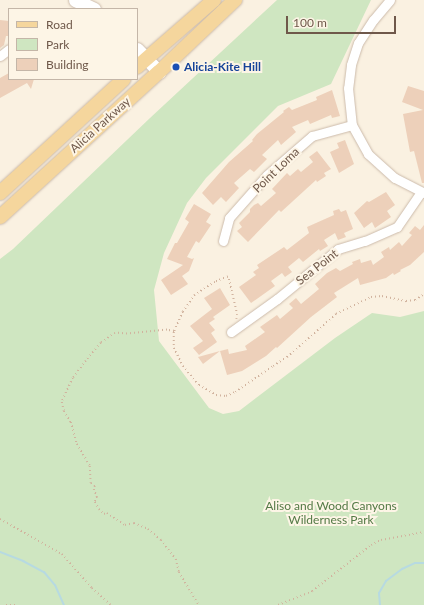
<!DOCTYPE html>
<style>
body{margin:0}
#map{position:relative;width:424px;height:605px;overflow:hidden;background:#faf1e1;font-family:Lato,sans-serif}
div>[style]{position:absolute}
.green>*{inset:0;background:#cfe6c1}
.stream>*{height:2px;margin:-1px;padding:0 1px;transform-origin:1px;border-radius:1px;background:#b7dae1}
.building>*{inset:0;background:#edd0ba}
.path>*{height:1.5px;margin-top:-0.75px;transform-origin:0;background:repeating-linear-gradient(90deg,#d1b39e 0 1px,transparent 0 4px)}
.roads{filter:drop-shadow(0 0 1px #ccbbab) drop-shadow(0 0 1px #ccbbab)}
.street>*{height:9px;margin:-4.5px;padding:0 4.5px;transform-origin:4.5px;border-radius:4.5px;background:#fff}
.secondary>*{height:13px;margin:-6.5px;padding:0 6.5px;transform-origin:6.5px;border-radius:6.5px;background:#fff}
.primary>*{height:14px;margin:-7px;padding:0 7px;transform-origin:7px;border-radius:7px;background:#f5d69d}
.dots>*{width:11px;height:11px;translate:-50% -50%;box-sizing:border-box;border:2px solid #fdf5e6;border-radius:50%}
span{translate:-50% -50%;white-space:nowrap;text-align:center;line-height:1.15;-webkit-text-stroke:4px #fdf5e6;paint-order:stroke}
.transit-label{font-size:12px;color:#164399;font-weight:700}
.left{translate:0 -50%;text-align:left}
.street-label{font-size:12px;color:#6f584a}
.park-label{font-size:12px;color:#547a46}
.legend{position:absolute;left:8px;top:8px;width:130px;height:72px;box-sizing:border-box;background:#fdf5e6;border:1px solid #c4b6a8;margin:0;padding:5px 7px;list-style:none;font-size:12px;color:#6f584a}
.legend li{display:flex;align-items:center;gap:8px;height:20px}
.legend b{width:20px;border:1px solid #c4b6a8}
.scale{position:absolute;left:286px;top:16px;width:110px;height:18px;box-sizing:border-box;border:2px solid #6f584a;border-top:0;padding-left:5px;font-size:12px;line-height:14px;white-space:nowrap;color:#6f584a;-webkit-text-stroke:3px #fdf5e6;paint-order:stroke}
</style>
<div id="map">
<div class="green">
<i style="clip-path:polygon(277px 0,371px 0,331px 84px,278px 106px,206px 178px,187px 203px,164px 253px,154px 290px,159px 341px,209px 408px,223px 414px,239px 411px,335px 338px,372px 313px,400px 317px,424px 311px,424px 605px,0 605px,0 259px,13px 249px,150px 118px)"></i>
</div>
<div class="stream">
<i style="left:0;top:552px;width:25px;rotate:21deg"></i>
<i style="left:23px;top:561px;width:24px;rotate:28deg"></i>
<i style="left:44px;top:572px;width:17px;rotate:50deg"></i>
<i style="left:55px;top:585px;width:22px;rotate:66deg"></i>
<i style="left:380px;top:605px;width:12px;rotate:-95deg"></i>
<i style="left:379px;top:593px;width:14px;rotate:-60deg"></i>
<i style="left:386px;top:581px;width:20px;rotate:-37deg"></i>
<i style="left:402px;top:569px;width:14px;rotate:-25deg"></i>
<i style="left:415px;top:563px;width:9px"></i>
</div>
<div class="building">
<i style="clip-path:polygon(0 20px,9px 21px,9px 36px,6px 36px,4px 45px,0 48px)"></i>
<i style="clip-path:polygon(9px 73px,9px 79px,34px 79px,31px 89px,27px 83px,0 98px,0 78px)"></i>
<i style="clip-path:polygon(408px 86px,424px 91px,424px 183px,422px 183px,414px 151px,410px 152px,403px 114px,423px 110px,402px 102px)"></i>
<i style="clip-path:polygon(332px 90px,340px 116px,332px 118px,331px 115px,310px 124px,308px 120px,292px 127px,296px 132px,281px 145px,278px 140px,262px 155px,267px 159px,254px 172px,250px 169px,234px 183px,239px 188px,226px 202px,221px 197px,213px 205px,202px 193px,229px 162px,253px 141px,252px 140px,257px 134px,284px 112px,283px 111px,289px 107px,292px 110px,317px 100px,316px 97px)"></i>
<i style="clip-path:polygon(345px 140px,354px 164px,339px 173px,330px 152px,339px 148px,337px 143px)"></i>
<i style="clip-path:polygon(317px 151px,331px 169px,324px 173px,326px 176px,317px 182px,316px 180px,281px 212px,279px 210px,248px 242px,237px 231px,242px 227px,239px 223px,250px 212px,250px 209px,254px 205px,258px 203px,261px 206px,276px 193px,272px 189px,287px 173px,290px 176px,298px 169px,301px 172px,313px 162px,309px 157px)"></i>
<i style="clip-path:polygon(386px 192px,395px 205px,387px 211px,391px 217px,375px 228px,372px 222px,364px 228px,354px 213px,367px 201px,369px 202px)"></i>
<i style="clip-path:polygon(194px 204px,211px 214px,206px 222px,211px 225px,199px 243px,196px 241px,187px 257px,192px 259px,194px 258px,189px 271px,182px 276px,188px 284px,171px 295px,161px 280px,183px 265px,167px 259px,175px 243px,177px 243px,189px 222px,185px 219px)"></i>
<i style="clip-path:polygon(339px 209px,341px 212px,346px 210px,353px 229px,344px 233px,346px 237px,338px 240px,335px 233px,324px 240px,328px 246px,320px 251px,319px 249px,303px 262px,299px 258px,288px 267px,292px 272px,285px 277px,282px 273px,271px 281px,275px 286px,251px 303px,239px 287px,256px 275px,253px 272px,259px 268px,257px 265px,284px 247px,287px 250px,309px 233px,307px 227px,334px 215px,333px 211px)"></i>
<i style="clip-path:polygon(424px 225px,424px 252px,410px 265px,400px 270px,401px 271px,394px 275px,393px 273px,386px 278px,360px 285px,358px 278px,334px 293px,337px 297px,311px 317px,277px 348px,276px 347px,266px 356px,242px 371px,227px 375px,220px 351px,228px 349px,229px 354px,247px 350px,245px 346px,265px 332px,260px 327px,277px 315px,280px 319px,293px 308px,289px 304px,296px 298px,301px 304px,319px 289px,315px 284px,327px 273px,336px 268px,340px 271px,353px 264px,352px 262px,360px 259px,361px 263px,371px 260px,373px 265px,384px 257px,381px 252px,389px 247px,390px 250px,399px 242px,402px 246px,412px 235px,409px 233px,415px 226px,420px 230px)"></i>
<i style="clip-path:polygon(220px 288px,230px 305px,213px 317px,215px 319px,209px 323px,215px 330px,211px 333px,217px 342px,199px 355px,193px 348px,203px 341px,190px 326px,212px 309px,204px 298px)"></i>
<i style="clip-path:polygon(220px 351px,203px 364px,198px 357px)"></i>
</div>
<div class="path">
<i style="left:236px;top:319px;width:4px;rotate:-76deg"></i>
<i style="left:237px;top:315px;width:39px;rotate:-103deg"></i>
<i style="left:228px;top:277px;width:14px;rotate:159deg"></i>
<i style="left:215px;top:282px;width:24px;rotate:147deg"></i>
<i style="left:195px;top:295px;width:21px;rotate:125deg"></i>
<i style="left:183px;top:312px;width:22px;rotate:114deg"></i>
<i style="left:174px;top:332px;width:16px;rotate:90deg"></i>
<i style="left:174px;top:348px;width:20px;rotate:63deg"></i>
<i style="left:183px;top:366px;width:25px;rotate:50deg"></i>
<i style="left:199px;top:385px;width:20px;rotate:30deg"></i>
<i style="left:216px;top:395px;width:10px;rotate:6deg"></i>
<i style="left:226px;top:396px;width:10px;rotate:-24deg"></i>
<i style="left:235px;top:392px;width:46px;rotate:-34.4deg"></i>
<i style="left:273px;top:366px;width:17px;rotate:-33deg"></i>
<i style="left:287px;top:357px;width:65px;rotate:-41.3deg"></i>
<i style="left:336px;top:314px;width:39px;rotate:-26deg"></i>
<i style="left:371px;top:297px;width:11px;rotate:-5deg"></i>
<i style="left:382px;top:296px;width:25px;rotate:12deg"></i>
<i style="left:406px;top:301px;width:9px;rotate:-6deg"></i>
<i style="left:415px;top:300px;width:11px;rotate:-34deg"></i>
<i style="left:174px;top:332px;width:7px;rotate:-164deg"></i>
<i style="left:167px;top:330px;width:40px;rotate:174.3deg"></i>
<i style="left:127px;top:334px;width:12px;rotate:-175deg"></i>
<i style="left:115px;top:333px;width:17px;rotate:144deg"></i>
<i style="left:101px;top:343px;width:23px;rotate:130deg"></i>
<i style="left:86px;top:361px;width:21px;rotate:127deg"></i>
<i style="left:73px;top:378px;width:26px;rotate:115deg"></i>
<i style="left:62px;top:402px;width:9px;rotate:77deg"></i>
<i style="left:64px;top:411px;width:13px;rotate:58deg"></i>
<i style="left:71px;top:422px;width:23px;rotate:75deg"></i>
<i style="left:77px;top:444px;width:26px;rotate:59deg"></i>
<i style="left:90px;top:466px;width:17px;rotate:87deg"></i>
<i style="left:91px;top:483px;width:5px;rotate:37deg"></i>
<i style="left:95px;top:486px;width:3px;rotate:108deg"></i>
<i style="left:94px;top:489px;width:9px;rotate:69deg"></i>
<i style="left:97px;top:497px;width:5px;rotate:112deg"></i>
<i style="left:95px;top:502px;width:8px;rotate:60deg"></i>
<i style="left:99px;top:509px;width:7px;rotate:45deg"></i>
<i style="left:104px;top:514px;width:3px;rotate:-18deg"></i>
<i style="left:107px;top:513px;width:22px;rotate:34deg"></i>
<i style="left:125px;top:525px;width:9px;rotate:-13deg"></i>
<i style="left:134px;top:523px;width:15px;rotate:23deg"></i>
<i style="left:148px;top:529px;width:17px;rotate:40deg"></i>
<i style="left:161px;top:540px;width:24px;rotate:52deg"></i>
<i style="left:176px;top:559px;width:13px;rotate:77deg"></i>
<i style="left:179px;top:572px;width:39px;rotate:59deg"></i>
<i style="left:0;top:519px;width:71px;rotate:29.4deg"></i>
<i style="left:62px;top:554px;width:45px;rotate:48.6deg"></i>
<i style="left:92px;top:588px;width:25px;rotate:42deg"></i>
<i style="left:6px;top:605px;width:11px"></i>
<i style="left:278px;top:605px;width:37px;rotate:-22deg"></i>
<i style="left:312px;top:591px;width:75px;rotate:-37.9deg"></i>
<i style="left:371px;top:545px;width:11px;rotate:-27deg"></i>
<i style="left:381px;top:540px;width:44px;rotate:-10.5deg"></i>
</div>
<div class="roads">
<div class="street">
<i style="left:390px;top:0;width:26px;rotate:130deg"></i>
<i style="left:373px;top:20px;width:27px;rotate:123deg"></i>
<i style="left:358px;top:43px;width:23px;rotate:108deg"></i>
<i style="left:351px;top:65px;width:23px;rotate:97deg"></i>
<i style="left:348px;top:88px;width:37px;rotate:84deg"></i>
<i style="left:352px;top:125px;width:33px;rotate:61deg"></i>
<i style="left:368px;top:154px;width:36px;rotate:42deg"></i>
<i style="left:395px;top:178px;width:33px;rotate:27deg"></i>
<i style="left:0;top:56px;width:11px;rotate:-38deg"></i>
<i style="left:223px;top:241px;width:24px;rotate:-75deg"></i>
<i style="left:229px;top:218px;width:57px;rotate:-48.5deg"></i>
<i style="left:267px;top:175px;width:60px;rotate:-40.9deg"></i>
<i style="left:312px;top:136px;width:41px;rotate:-15.4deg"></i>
<i style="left:231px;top:332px;width:57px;rotate:-35.7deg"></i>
<i style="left:277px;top:299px;width:79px;rotate:-39.3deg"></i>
<i style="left:338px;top:249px;width:28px;rotate:-17deg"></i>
<i style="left:365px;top:241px;width:35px;rotate:-24deg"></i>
<i style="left:397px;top:227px;width:42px;rotate:-55.6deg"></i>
</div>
<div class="secondary">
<i style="left:75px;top:0;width:21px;rotate:25deg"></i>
<i style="left:137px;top:49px;width:32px;rotate:46deg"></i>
</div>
<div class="primary">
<i style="left:137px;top:67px;width:102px;rotate:-41deg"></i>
<i style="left:0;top:193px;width:168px;rotate:-42.6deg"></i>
<i style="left:0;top:217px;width:215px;rotate:-42.4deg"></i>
<i style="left:159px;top:72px;width:105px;rotate:-43.5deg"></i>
</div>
</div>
<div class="dots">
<i style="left:176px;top:67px;background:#1a4fb4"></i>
</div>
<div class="transit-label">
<span class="left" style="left:184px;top:67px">Alicia-Kite Hill</span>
</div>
<div class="street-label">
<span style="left:100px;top:125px;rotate:-42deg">Alicia Parkway</span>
<span style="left:276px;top:170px;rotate:-44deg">Point Loma</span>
<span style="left:317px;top:267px;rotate:-38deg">Sea Point</span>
</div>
<div class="park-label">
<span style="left:331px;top:513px">Aliso and Wood Canyons<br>Wilderness Park</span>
</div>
<ul class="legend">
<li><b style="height:5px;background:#f5d69d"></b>Road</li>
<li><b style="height:11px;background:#cfe6c1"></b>Park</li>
<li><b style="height:11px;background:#edd0ba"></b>Building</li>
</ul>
<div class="scale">100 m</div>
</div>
